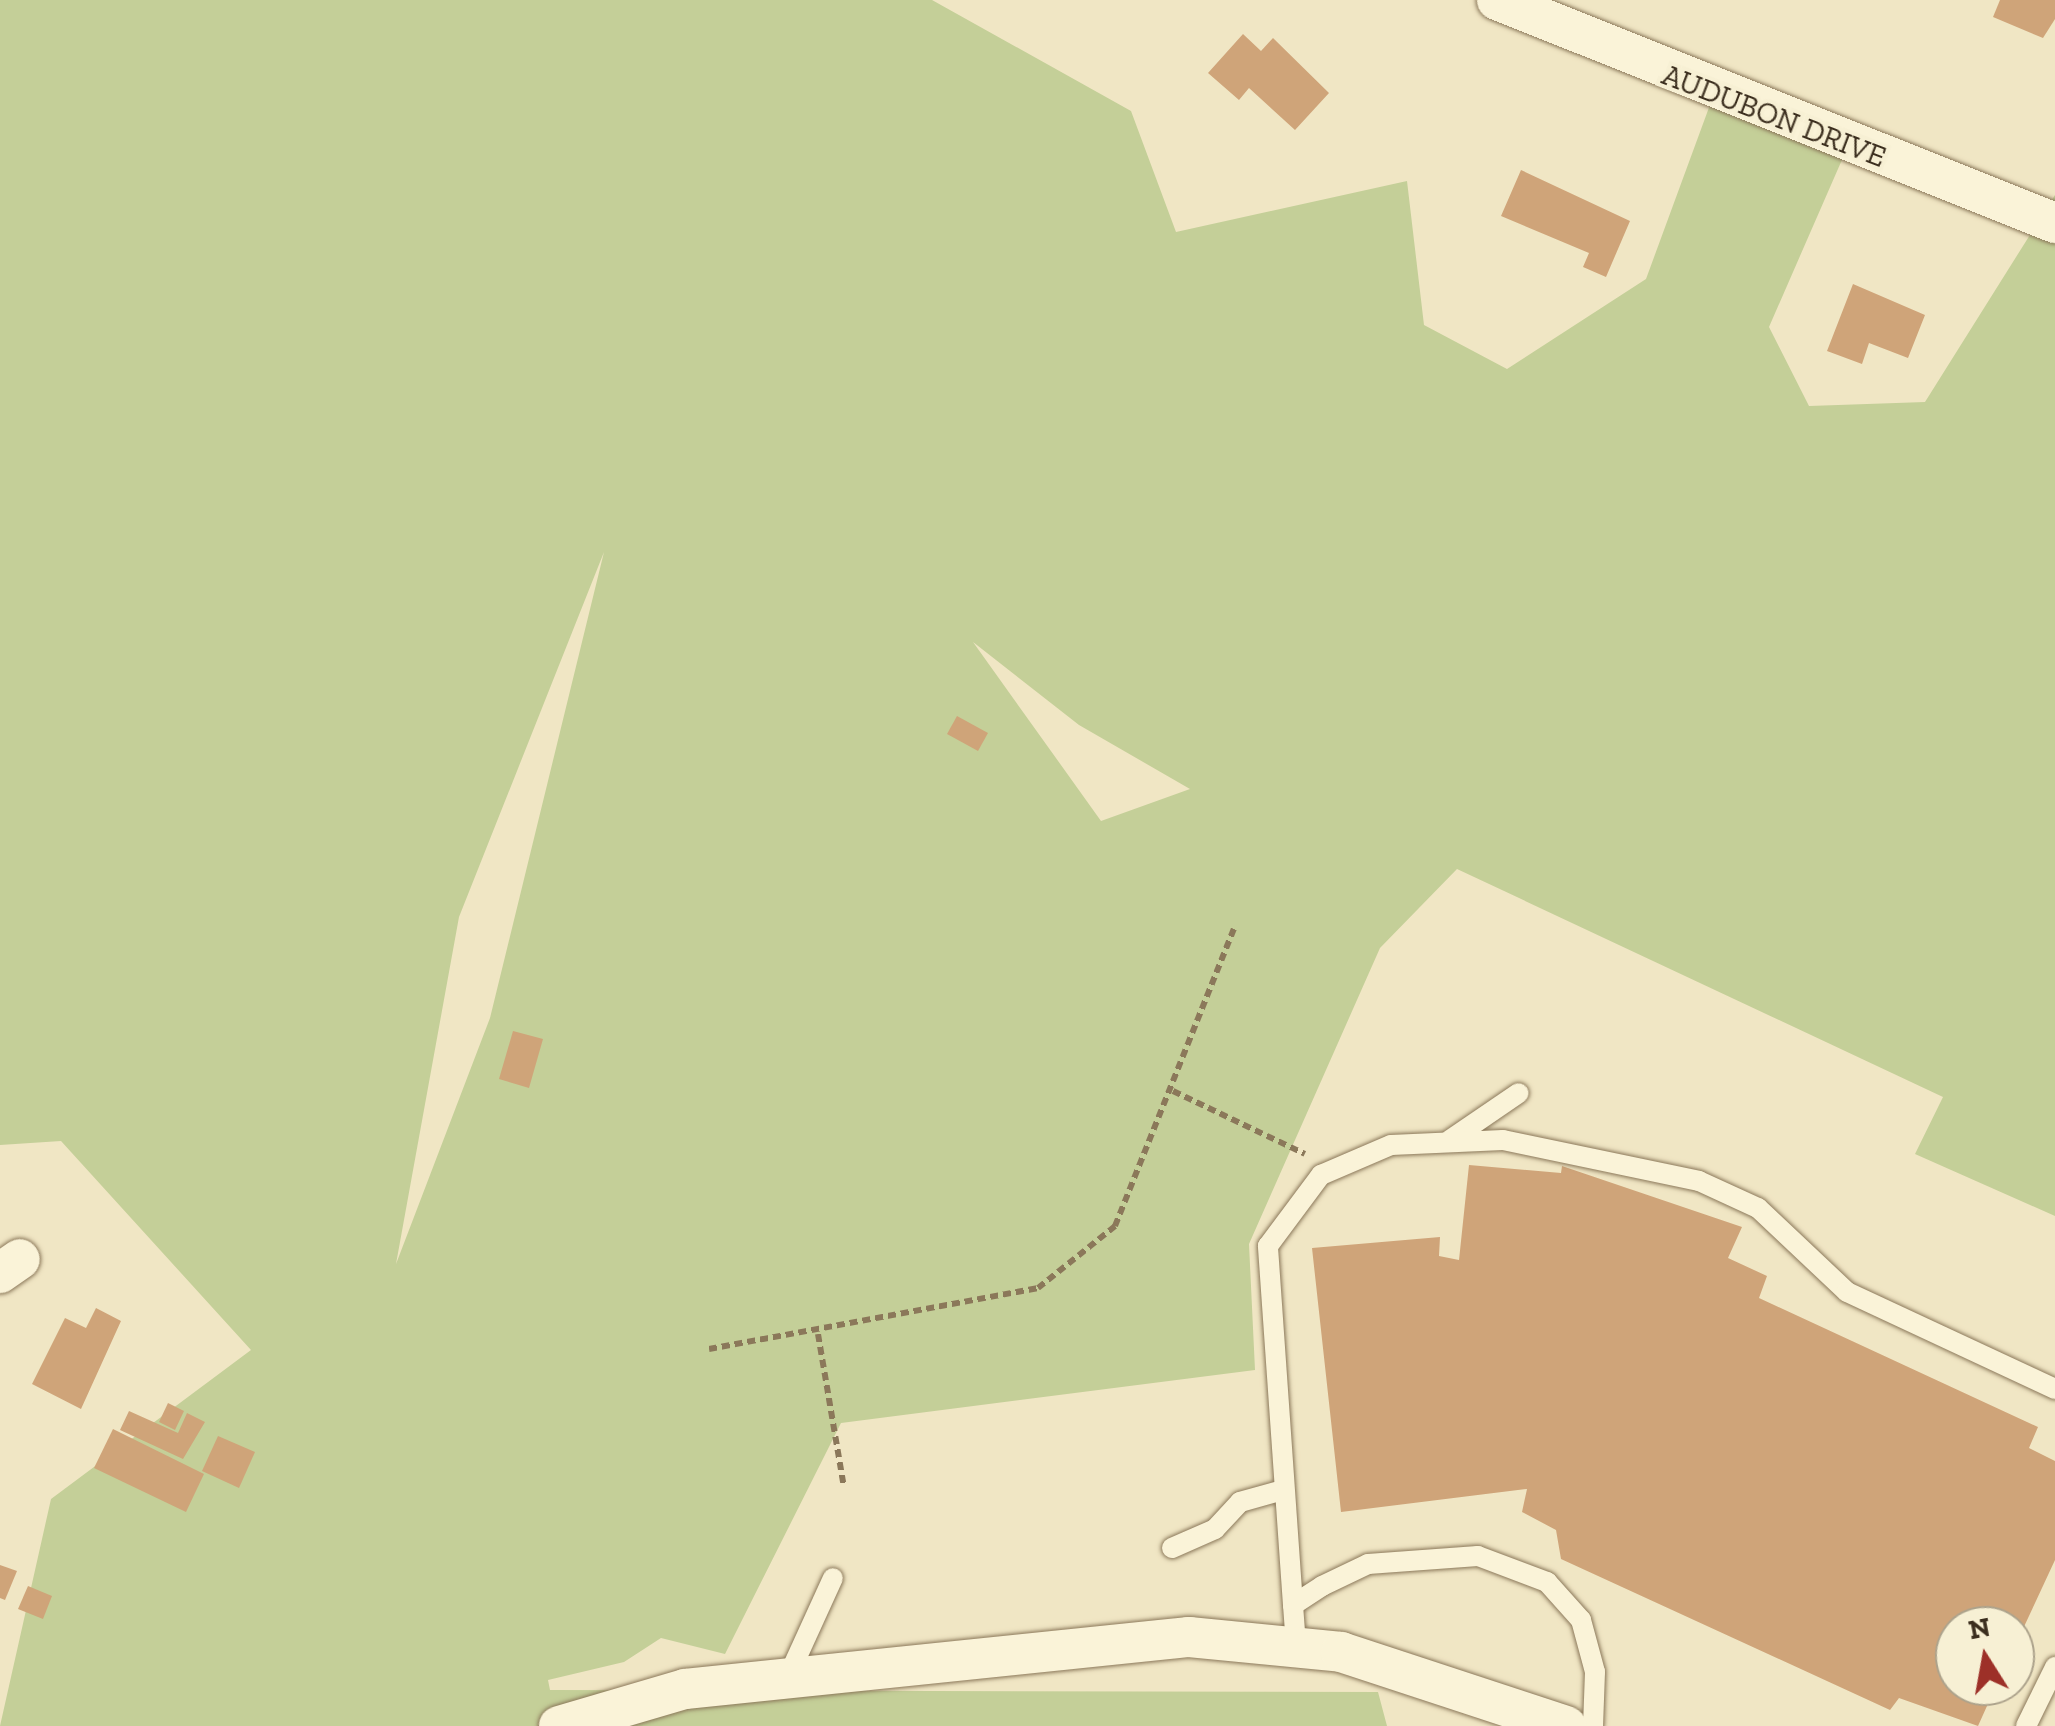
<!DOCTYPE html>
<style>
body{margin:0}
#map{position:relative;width:2055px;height:1726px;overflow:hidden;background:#f0e6c4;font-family:"Zilla Slab",serif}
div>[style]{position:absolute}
.green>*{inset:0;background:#c4cf98}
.building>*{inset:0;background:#cfa479}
.path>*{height:6px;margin-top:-3px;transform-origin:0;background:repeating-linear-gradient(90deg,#8b785a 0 8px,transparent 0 13px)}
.roads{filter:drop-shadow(0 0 2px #8b785a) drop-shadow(0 0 2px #8b785a)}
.service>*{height:20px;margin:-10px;padding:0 10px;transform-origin:10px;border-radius:10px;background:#faf3d8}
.minor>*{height:40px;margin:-20px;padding:0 20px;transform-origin:20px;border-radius:20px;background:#faf3d8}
span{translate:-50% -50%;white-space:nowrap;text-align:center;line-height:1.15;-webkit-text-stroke:8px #f7f0d4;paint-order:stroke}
.street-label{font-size:30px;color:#3b2e1e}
.north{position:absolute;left:1935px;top:1606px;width:100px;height:100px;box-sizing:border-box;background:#f7f0d4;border:2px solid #aca28b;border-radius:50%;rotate:349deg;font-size:28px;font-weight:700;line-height:40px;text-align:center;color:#3b2e1e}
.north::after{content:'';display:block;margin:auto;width:35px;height:45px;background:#9d3028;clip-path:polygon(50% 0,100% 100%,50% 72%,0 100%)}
</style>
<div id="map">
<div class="green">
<i style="clip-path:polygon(evenodd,0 0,932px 0,1131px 111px,1176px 232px,1407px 181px,1424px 325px,1507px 369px,1646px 279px,1718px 83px,1855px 130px,1769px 327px,1809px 406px,1925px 402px,2055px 195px,2055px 1216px,1915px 1154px,1943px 1097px,1457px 869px,1380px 948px,1249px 1244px,1255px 1370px,841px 1423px,725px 1654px,661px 1638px,624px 1662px,548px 1680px,550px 1690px,1378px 1692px,1387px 1726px,0 1726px,51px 1499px,251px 1350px,61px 1141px,0 1145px,0 0,604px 552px,490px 1018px,396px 1264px,459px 917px,604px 552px,0 0,973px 642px,1079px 725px,1190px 789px,1101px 821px,973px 642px)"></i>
</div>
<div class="building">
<i style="clip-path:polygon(2000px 0,2055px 0,2055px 19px,2043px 38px,1993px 17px)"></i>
<i style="clip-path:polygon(1243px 34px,1261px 51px,1273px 38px,1329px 93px,1295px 130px,1249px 88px,1239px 100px,1208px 73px)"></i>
<i style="clip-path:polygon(1521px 170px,1630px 221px,1606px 277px,1583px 267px,1589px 253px,1501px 216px)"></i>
<i style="clip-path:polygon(1853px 284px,1925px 315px,1908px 358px,1869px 343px,1862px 364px,1827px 351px)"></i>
<i style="clip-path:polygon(957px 716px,988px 733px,978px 751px,947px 734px)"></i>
<i style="clip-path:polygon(513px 1031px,543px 1039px,529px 1088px,499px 1079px)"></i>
<i style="clip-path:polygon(1469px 1165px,1561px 1173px,1562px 1166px,1742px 1227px,1728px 1258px,1767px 1276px,1759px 1298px,2038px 1427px,2029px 1448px,2055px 1461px,2055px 1560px,2015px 1646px,2015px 1626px,1955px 1626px,1955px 1686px,1996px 1686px,1978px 1726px,1899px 1698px,1890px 1710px,1561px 1559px,1556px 1530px,1522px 1512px,1527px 1489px,1341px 1512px,1312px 1248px,1440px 1237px,1439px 1256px,1459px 1260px)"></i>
<i style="clip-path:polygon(96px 1308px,121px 1321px,81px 1409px,32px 1384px,65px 1318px,86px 1328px)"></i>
<i style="clip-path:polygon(168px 1403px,184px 1411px,175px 1430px,159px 1422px)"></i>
<i style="clip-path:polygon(129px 1411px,178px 1433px,187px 1413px,205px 1422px,183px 1459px,120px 1430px)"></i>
<i style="clip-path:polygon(113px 1429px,204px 1474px,186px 1512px,94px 1468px)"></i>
<i style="clip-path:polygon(218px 1436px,255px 1452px,239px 1488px,202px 1471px)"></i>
<i style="clip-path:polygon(0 1565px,17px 1571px,5px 1600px,0 1598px)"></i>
<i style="clip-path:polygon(28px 1586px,52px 1596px,43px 1619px,18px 1609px)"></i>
</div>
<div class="path">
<i style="left:1173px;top:1091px;width:146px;rotate:25.5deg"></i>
<i style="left:818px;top:1334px;width:155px;rotate:80.4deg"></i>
<i style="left:709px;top:1349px;width:335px;rotate:-10.5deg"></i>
<i style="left:1038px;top:1288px;width:99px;rotate:-38.8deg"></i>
<i style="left:1115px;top:1226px;width:320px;rotate:-68.2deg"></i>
</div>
<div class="roads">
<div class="service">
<i style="left:1450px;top:1140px;width:83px;rotate:-34.3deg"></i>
<i style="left:1172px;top:1548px;width:47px;rotate:-23.8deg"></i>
<i style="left:1215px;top:1529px;width:37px;rotate:-47deg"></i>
<i style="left:1240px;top:1502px;width:45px;rotate:-15.6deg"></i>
<i style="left:1293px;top:1605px;width:360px;rotate:-94deg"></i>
<i style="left:1268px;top:1246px;width:89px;rotate:-53.3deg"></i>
<i style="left:1321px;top:1175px;width:76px;rotate:-23.2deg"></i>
<i style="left:1391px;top:1145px;width:112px;rotate:-2.6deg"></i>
<i style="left:1503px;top:1140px;width:200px;rotate:11.8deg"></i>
<i style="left:1699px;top:1181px;width:65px;rotate:24.6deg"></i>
<i style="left:1758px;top:1208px;width:122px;rotate:43.3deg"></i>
<i style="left:1847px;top:1292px;width:230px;rotate:25deg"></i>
<i style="left:1296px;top:1645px;width:40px;rotate:-94.3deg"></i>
<i style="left:1293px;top:1605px;width:35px;rotate:-33deg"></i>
<i style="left:1322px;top:1586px;width:51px;rotate:-25.6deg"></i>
<i style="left:1368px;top:1564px;width:110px;rotate:-4.2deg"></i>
<i style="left:1478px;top:1556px;width:74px;rotate:20.6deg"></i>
<i style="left:1547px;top:1582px;width:51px;rotate:48.2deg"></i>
<i style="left:1581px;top:1620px;width:54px;rotate:74.9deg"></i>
<i style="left:1595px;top:1672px;width:54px;rotate:92.1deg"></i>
<i style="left:786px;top:1681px;width:113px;rotate:-65.5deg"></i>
<i style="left:2026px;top:1726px;width:66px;rotate:-63.8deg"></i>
</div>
<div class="minor">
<i style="left:1497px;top:0;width:601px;rotate:21.78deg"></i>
<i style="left:0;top:1273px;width:24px;rotate:-35deg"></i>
<i style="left:559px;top:1726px;width:131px;rotate:-16.4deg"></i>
<i style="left:685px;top:1689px;width:507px;rotate:-5.89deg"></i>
<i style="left:1189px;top:1637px;width:153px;rotate:5.6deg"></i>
<i style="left:1341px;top:1652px;width:237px;rotate:18.2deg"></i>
</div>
</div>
<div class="street-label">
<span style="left:1774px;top:116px;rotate:21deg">AUDUBON DRIVE</span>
</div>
<div class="north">N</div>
</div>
